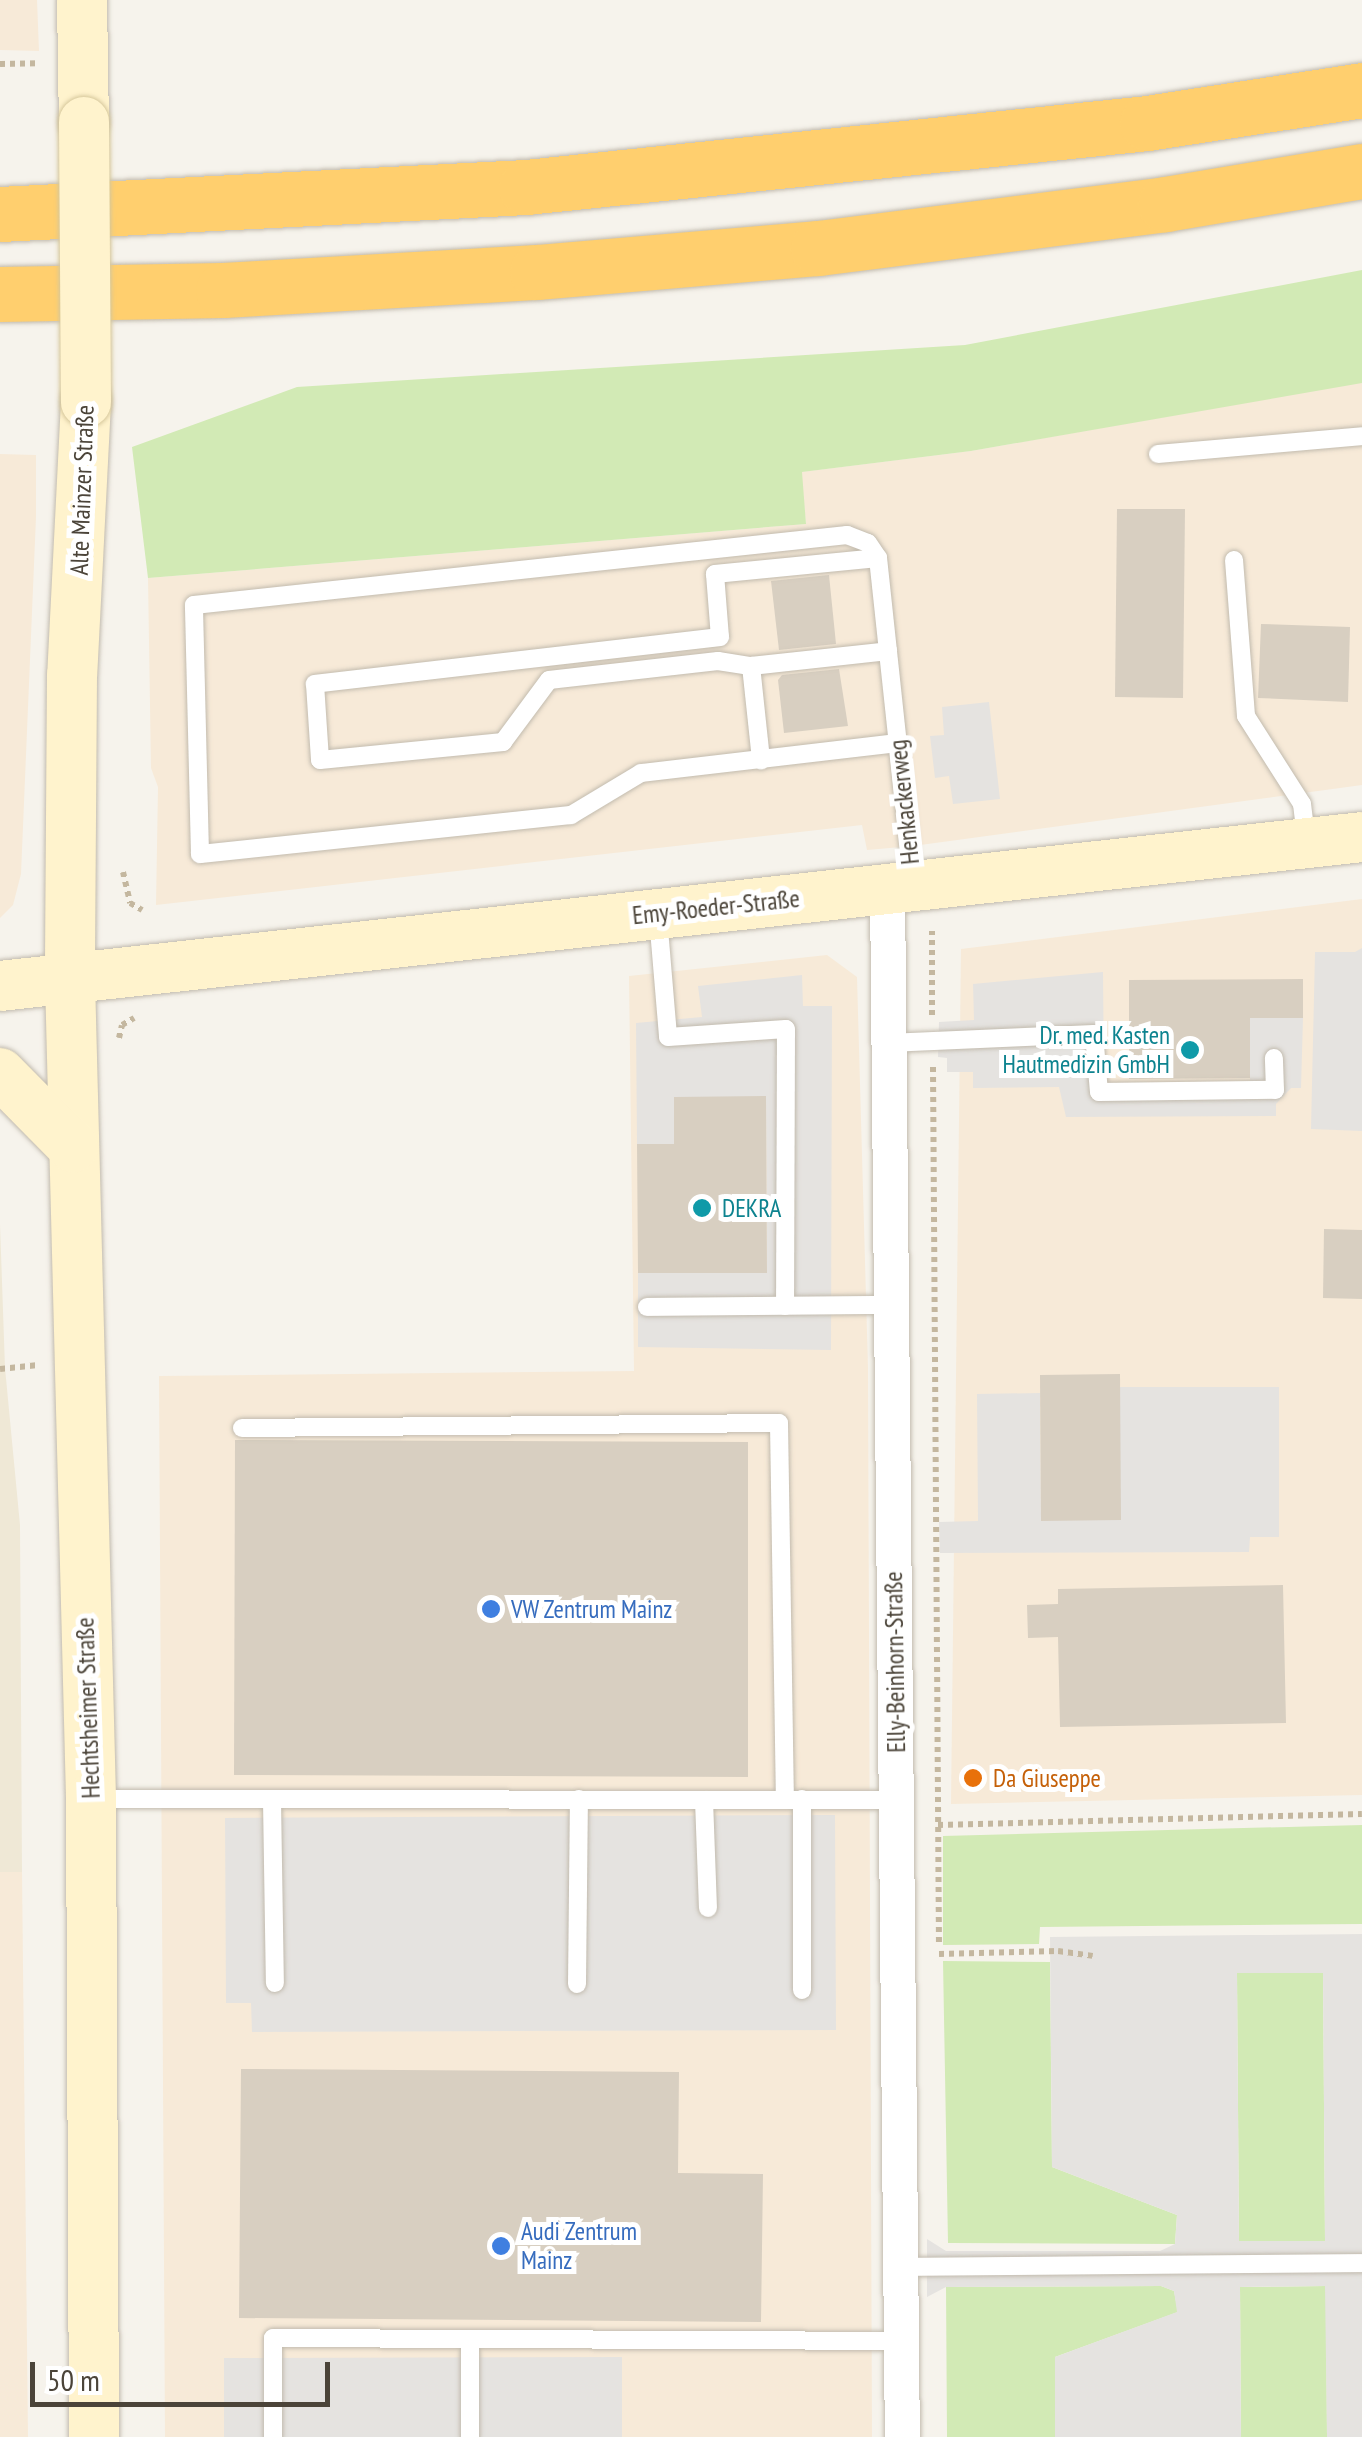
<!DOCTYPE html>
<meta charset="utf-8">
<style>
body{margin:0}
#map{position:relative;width:1362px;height:2437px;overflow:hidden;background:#f6f3ec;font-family:"PT Sans Narrow",sans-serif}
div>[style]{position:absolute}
.commercial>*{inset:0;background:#f7ead8}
.education>*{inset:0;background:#efe8d6}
.green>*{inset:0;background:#d2eab5}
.parking>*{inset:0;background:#e5e3e0}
.building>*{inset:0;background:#d8cfc1}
.path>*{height:6px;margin-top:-3px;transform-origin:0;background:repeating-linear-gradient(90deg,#c4b79f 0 5px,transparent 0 10px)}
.roads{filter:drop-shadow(0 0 2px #c2bbae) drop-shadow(0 0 2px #c2bbae)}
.lane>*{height:18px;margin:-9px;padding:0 9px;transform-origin:9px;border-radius:9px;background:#fff}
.street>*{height:35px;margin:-17.5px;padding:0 17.5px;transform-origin:17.5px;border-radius:17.5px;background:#fff}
.secondary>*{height:50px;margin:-25px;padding:0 25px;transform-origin:25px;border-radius:25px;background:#fff3cd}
.highway>*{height:55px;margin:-27.5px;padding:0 27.5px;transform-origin:27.5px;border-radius:27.5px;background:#ffcf6e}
.bridges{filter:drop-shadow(0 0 2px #d6c79b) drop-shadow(0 0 2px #d6c79b)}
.secondary-bridge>*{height:50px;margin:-25px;padding:0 25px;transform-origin:25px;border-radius:25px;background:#fff3cd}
.dots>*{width:28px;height:28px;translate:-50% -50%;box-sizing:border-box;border:5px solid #fff;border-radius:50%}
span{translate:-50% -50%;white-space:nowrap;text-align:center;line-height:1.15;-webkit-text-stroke:10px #fff;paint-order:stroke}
.street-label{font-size:25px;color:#4b4439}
.culture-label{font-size:25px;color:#0d838f}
.right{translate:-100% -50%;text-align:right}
.left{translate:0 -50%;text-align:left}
.shop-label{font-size:25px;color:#366cbe}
.food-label{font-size:25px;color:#c56008}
.scale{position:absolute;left:30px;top:2362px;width:300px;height:45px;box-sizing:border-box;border:5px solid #4b4439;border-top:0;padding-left:12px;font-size:30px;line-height:35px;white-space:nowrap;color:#4b4439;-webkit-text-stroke:8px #fff;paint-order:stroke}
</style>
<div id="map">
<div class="commercial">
<i style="clip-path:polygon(0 0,37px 0,39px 51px,0 50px)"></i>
<i style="clip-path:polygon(1362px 382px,1362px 785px,913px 846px,867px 850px,862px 825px,156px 905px,158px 787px,151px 768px,148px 578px,806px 524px,801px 472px,971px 451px)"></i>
<i style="clip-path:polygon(0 454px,36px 455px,36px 517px,21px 874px,13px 905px,0 918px)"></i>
<i style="clip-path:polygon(1362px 899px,1362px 1795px,951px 1804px,961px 949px)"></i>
<i style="clip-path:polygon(827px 955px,857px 977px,868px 1368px,872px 2437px,165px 2437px,159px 1376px,634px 1371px,629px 976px)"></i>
<i style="clip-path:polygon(0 1872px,22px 1872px,28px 2437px,0 2437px)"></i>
</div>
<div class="education">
<i style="clip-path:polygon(0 1224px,5px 1368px,20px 1525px,22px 1872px,0 1872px)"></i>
</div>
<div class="green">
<i style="clip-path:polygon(1362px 270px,1362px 383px,971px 451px,802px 472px,806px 524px,148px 578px,132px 447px,297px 387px,965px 345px)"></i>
<i style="clip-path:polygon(1362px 1825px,1362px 1924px,1040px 1927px,1039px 1944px,943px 1945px,943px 1836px)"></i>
<i style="clip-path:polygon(943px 1961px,1050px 1962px,1052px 2167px,1177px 2215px,1175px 2244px,948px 2243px)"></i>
<i style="clip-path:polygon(1323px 1972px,1325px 2241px,1239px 2242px,1237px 1973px)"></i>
<i style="clip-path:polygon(1161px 2286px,1174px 2291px,1178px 2312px,1055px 2357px,1055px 2437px,947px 2437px,946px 2287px)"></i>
<i style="clip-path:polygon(1326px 2286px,1327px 2437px,1241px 2437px,1240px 2287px)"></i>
</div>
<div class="parking">
<i style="clip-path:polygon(989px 702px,1000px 799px,953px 804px,949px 776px,935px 778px,930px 736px,944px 735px,942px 707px)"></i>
<i style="clip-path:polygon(1362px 948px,1362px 1131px,1311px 1129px,1315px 952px,1355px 952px)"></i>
<i style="clip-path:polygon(1103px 972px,1104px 1083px,1250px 1082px,1250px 1018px,1303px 1018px,1301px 1088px,1291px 1088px,1276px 1104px,1276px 1116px,1066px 1117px,1059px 1087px,973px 1088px,973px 1072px,947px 1072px,947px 1058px,938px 1057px,939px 1022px,974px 1020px,973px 984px)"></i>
<i style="clip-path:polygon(802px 975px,803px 1006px,832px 1006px,831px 1350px,638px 1347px,638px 1273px,767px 1272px,766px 1097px,674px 1144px,637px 1144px,636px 1023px,702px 1017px,698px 986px)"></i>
<i style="clip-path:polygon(1120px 1387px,1279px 1387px,1279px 1537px,1250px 1537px,1249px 1552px,940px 1553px,939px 1522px,978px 1521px,977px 1394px,1040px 1393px,1041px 1520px,1120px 1520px)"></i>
<i style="clip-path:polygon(835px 1815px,836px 2030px,252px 2032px,251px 2003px,226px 2003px,225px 1818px)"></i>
<i style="clip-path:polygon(evenodd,1362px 1934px,1362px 2437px,1327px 2437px,1325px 2286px,1240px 2287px,1241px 2437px,1055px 2437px,1055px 2357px,1177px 2312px,1174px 2291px,1161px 2286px,946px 2287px,927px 2297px,927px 2239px,946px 2251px,1160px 2251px,1175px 2244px,1177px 2215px,1052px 2167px,1050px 1937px,1362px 1934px,1237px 1973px,1323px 1973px,1325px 2241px,1239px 2241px,1237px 1973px)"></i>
<i style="clip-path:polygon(622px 2357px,622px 2437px,224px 2437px,224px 2358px)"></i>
</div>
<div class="building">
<i style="clip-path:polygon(1117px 509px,1185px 509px,1183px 698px,1115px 697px)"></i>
<i style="clip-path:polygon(829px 575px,836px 644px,779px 650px,771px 581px)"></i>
<i style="clip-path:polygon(1261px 624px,1350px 627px,1348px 702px,1258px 698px)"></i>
<i style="clip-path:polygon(839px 669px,848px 726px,784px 733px,778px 680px,782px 675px)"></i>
<i style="clip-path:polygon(1303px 979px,1303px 1018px,1250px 1018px,1250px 1078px,1129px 1079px,1129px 980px)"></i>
<i style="clip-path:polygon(766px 1096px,767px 1273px,638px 1273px,637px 1144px,674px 1144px,674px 1097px)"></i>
<i style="clip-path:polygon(1324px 1229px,1362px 1230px,1362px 1299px,1323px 1298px)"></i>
<i style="clip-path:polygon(1120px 1374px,1121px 1520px,1041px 1521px,1040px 1375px)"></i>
<i style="clip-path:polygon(235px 1440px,748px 1442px,748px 1777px,234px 1775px)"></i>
<i style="clip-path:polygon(1283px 1585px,1286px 1723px,1060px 1727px,1058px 1637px,1028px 1638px,1027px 1605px,1058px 1604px,1058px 1589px)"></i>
<i style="clip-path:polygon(241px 2069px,679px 2072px,678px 2173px,763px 2174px,761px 2322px,239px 2318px)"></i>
</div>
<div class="path">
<i style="left:0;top:64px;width:39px;rotate:-1deg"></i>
<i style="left:123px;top:872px;width:32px;rotate:77deg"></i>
<i style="left:130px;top:903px;width:14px;rotate:30deg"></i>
<i style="left:932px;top:1015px;width:84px;rotate:-90deg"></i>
<i style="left:119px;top:1038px;width:13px;rotate:-77deg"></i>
<i style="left:122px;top:1025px;width:14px;rotate:-30deg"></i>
<i style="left:933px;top:1067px;width:878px;rotate:89.61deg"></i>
<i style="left:0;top:1369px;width:36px;rotate:-6deg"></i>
<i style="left:938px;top:1825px;width:424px;rotate:-1.5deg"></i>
<i style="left:939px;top:1954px;width:119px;rotate:-1.4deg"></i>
<i style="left:1058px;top:1951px;width:35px;rotate:8deg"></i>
</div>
<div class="roads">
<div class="lane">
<i style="left:1158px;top:454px;width:205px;rotate:-5deg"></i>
<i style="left:878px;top:558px;width:164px;rotate:174.4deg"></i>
<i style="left:715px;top:574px;width:63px;rotate:85.5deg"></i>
<i style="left:720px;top:637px;width:408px;rotate:173.4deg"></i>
<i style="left:315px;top:684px;width:76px;rotate:86.2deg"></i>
<i style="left:320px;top:760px;width:184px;rotate:-5.6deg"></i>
<i style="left:503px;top:742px;width:77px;rotate:-53.4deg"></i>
<i style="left:549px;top:680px;width:170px;rotate:-6.4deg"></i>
<i style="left:718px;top:661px;width:33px;rotate:9deg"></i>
<i style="left:751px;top:666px;width:138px;rotate:-6.2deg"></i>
<i style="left:1234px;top:560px;width:156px;rotate:85.6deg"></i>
<i style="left:1246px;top:716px;width:104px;rotate:57.5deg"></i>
<i style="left:1302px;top:804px;width:34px;rotate:83deg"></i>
<i style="left:751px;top:666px;width:95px;rotate:83.9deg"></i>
<i style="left:897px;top:743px;width:258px;rotate:173.3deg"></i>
<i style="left:641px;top:773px;width:82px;rotate:149deg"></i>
<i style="left:571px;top:815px;width:373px;rotate:174deg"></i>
<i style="left:200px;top:854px;width:249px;rotate:-91.4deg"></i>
<i style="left:194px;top:605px;width:657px;rotate:-6.12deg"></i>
<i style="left:847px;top:535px;width:22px;rotate:21deg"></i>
<i style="left:868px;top:543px;width:18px;rotate:56deg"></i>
<i style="left:878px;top:558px;width:328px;rotate:83.9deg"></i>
<i style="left:658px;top:917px;width:120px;rotate:85.2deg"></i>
<i style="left:668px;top:1037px;width:118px;rotate:-3.9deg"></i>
<i style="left:786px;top:1029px;width:277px;rotate:90.2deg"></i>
<i style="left:888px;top:1043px;width:206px;rotate:-2.5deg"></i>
<i style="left:1094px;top:1034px;width:58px;rotate:85.1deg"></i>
<i style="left:1099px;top:1092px;width:176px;rotate:-0.7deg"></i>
<i style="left:1275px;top:1090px;width:32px;rotate:-92deg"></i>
<i style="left:647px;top:1307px;width:245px;rotate:-0.5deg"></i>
<i style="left:242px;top:1428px;width:537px;rotate:-0.53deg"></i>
<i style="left:779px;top:1423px;width:376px;rotate:89.1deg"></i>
<i style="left:96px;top:1799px;width:800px;rotate:0.07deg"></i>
<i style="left:272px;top:1800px;width:183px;rotate:89.1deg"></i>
<i style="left:704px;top:1800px;width:108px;rotate:87.9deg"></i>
<i style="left:577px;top:1984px;width:185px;rotate:-89.4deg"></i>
<i style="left:802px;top:1990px;width:191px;rotate:-90deg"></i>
<i style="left:901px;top:2267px;width:461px;rotate:-0.5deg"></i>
<i style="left:273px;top:2437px;width:99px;rotate:-90deg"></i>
<i style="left:273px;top:2338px;width:628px;rotate:0.27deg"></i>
<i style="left:470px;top:2437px;width:98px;rotate:-90deg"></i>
</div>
<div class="street">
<i style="left:887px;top:887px;width:1550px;rotate:89.45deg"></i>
</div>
<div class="secondary">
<i style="left:82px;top:0;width:122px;rotate:89.1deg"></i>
<i style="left:86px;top:402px;width:273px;rotate:92.9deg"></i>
<i style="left:72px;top:675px;width:305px;rotate:90.4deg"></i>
<i style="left:70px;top:980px;width:819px;rotate:88.53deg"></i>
<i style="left:91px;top:1799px;width:638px;rotate:89.73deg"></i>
<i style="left:0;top:986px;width:1370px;rotate:-6.24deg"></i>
<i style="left:0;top:1073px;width:104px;rotate:45.4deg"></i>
</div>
<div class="highway">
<i style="left:0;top:214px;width:527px;rotate:-2.94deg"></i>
<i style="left:526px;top:187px;width:624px;rotate:-5.88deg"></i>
<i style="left:1147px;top:123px;width:218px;rotate:-8.7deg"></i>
<i style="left:0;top:294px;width:223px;rotate:-1deg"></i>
<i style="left:223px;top:290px;width:315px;rotate:-3.3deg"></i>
<i style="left:537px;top:272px;width:282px;rotate:-4.9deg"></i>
<i style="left:818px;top:248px;width:350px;rotate:-7.2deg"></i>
<i style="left:1165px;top:204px;width:200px;rotate:-9.5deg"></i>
</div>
</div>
<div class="bridges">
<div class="secondary-bridge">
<i style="left:84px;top:122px;width:280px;rotate:89.6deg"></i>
</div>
</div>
<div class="dots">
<i style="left:1190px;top:1050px;background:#0f9aa8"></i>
<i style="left:702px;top:1208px;background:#0f9aa8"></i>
<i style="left:491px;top:1609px;background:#3f7fe0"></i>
<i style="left:973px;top:1778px;background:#e8710a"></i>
<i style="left:501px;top:2246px;background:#3f7fe0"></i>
</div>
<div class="street-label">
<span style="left:82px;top:490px;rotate:-88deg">Alte Mainzer Straße</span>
<span style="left:904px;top:802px;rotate:-96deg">Henkackerweg</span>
<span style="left:716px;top:907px;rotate:-6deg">Emy-Roeder-Straße</span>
<span style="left:895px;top:1662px;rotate:-91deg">Elly-Beinhorn-Straße</span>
<span style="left:88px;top:1708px;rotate:-92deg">Hechtsheimer Straße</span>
</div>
<div class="culture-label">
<span class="right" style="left:1170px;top:1050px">Dr. med. Kasten<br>Hautmedizin GmbH</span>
<span class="left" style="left:722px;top:1208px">DEKRA</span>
</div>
<div class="shop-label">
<span class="left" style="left:511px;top:1609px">VW Zentrum Mainz</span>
<span class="left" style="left:521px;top:2246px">Audi Zentrum<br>Mainz</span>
</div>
<div class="food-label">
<span class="left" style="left:993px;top:1778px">Da Giuseppe</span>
</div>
<div class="scale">50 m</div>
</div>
